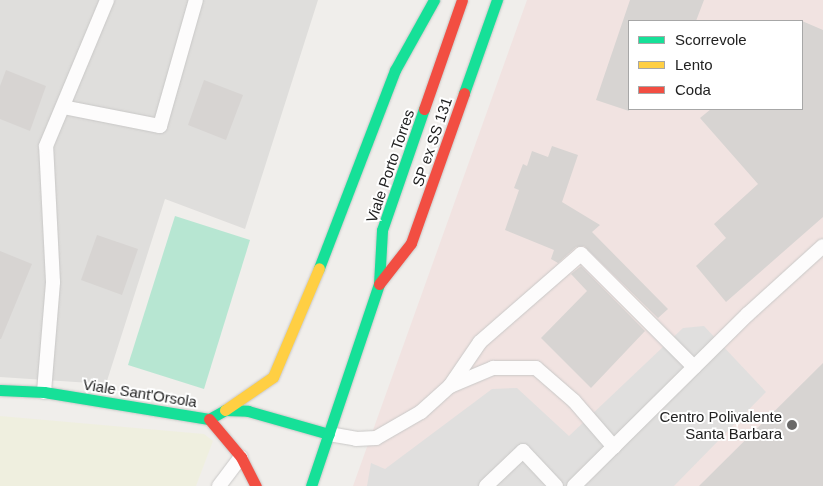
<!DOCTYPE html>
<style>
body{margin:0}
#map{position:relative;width:823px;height:486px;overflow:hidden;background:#f0eeeb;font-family:Arial,sans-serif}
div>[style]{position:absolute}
.residential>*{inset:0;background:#dfdedc}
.commercial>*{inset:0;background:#f1e3e1}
.farmland>*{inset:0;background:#efefdf}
.pitch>*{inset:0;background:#b7e6d2}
.parking>*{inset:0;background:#e0dfde}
.building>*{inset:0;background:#d7d4d2}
.roads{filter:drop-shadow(0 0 1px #c9c8c7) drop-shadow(0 0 1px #c9c8c7)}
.lane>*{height:14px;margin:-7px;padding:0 7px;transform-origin:7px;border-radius:7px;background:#fdfcfc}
.fast>*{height:11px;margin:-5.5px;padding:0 5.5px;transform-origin:5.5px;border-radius:5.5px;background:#16e098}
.slow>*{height:11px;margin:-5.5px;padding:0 5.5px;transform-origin:5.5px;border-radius:5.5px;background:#ffcf43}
.jam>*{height:11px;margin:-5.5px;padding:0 5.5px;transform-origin:5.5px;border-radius:5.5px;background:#f24e42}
.dots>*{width:14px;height:14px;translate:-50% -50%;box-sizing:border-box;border:2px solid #fff;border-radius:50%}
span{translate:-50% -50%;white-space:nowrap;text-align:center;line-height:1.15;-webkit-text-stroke:4px #fff;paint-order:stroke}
.street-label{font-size:15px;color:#222}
.poi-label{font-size:15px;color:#222}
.right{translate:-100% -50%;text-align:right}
.legend{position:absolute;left:628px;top:20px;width:175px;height:90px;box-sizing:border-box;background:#fff;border:1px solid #a7a7a7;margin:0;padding:6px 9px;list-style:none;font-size:15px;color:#222}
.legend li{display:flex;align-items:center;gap:10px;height:25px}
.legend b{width:25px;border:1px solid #a7a7a7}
</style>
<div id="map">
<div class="residential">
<i style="clip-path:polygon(0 0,318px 0,245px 229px,165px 199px,106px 384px,0 377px)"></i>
</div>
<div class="commercial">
<i style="clip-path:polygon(evenodd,527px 0,823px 0,823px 486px,353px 486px,527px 0,629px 21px,802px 21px,802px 109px,629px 109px,629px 21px)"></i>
</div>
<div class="farmland">
<i style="clip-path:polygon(0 416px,204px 434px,213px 441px,196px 486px,0 486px)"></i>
</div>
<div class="pitch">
<i style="clip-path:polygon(175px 216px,250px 240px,204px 389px,128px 365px)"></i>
</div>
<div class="parking">
<i style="clip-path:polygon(704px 326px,766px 392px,674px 486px,367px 486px,371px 463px,385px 469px,492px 389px,517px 388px,569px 436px,683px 328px)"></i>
</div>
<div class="building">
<i style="clip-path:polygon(630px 0,704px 0,696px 21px,629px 21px,629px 111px,596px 100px)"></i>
<i style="clip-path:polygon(802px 21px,823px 30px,823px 217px,726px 302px,696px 266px,726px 238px,714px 224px,758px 184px,700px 118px,711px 109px,802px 109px)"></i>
<i style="clip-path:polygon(6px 70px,46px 86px,30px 131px,0 119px,0 86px)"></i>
<i style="clip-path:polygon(204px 80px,243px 95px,226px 140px,188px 125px)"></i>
<i style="clip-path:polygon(552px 146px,578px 155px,562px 202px,600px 225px,592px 232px,668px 309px,658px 318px,584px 246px,576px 247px,558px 263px,551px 259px,554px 250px,505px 230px,519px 190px,514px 188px,523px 164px,527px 166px,532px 151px,548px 157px)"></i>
<i style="clip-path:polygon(97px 235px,138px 249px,122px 295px,81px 280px)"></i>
<i style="clip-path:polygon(0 251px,32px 264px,1px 339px,0 339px)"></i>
<i style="clip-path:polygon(581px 266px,645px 331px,591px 388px,541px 338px,587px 291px,571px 274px)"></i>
<i style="clip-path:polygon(823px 363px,823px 486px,699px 486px)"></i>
</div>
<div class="roads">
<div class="lane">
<i style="left:63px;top:107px;width:99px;rotate:11.1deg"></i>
<i style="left:160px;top:126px;width:131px;rotate:-74.1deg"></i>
<i style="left:450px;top:386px;width:53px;rotate:-55.7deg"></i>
<i style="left:480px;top:342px;width:134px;rotate:-41.1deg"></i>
<i style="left:581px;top:254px;width:160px;rotate:45deg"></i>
<i style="left:44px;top:392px;width:110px;rotate:-85.3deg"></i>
<i style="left:53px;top:282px;width:136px;rotate:-92.9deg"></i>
<i style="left:46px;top:146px;width:158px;rotate:-67.3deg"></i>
<i style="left:329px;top:434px;width:27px;rotate:10deg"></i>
<i style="left:356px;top:439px;width:20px;rotate:-3deg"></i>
<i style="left:376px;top:438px;width:52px;rotate:-30deg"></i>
<i style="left:421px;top:412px;width:39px;rotate:-42deg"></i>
<i style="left:450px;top:386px;width:47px;rotate:-22.7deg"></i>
<i style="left:493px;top:368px;width:43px"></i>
<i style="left:536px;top:368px;width:50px;rotate:41deg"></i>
<i style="left:574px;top:401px;width:61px;rotate:49deg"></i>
<i style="left:219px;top:486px;width:36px;rotate:-53deg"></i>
<i style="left:486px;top:486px;width:51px;rotate:-43.4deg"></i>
<i style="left:523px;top:451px;width:48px;rotate:46.7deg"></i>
<i style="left:574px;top:486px;width:245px;rotate:-44.7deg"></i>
<i style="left:748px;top:314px;width:101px;rotate:-42.2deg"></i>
</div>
<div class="fast">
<i style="left:464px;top:93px;width:99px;rotate:-70.5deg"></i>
<i style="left:319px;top:268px;width:212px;rotate:-69deg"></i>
<i style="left:395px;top:70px;width:80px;rotate:-60.9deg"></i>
<i style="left:0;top:390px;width:44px;rotate:2.6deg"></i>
<i style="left:44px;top:392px;width:167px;rotate:9.3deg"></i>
<i style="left:209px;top:419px;width:18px;rotate:-29deg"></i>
<i style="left:225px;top:410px;width:23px;rotate:2deg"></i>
<i style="left:248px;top:411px;width:84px;rotate:15.9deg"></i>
<i style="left:311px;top:486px;width:213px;rotate:-71.4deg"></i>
<i style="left:379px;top:284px;width:54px;rotate:-86.8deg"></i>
<i style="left:382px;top:230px;width:128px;rotate:-70.9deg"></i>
</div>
<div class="slow">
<i style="left:225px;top:410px;width:58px;rotate:-34.5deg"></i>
<i style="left:273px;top:377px;width:118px;rotate:-67.1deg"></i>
</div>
<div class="jam">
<i style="left:424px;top:109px;width:115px;rotate:-70.8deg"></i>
<i style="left:379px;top:284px;width:52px;rotate:-52deg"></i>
<i style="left:411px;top:243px;width:159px;rotate:-70.5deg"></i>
<i style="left:209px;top:419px;width:50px;rotate:49.9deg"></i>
<i style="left:241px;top:457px;width:33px;rotate:63deg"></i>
</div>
</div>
<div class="dots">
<i style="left:792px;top:425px;background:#6a6968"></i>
</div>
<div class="street-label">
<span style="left:432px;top:142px;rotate:-71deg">SP ex SS 131</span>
<span style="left:390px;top:166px;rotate:-71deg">Viale Porto Torres</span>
<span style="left:140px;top:393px;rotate:9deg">Viale Sant'Orsola</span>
</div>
<div class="poi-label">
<span class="right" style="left:782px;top:425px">Centro Polivalente<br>Santa Barbara</span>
</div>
<ul class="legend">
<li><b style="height:6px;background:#16e098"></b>Scorrevole</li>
<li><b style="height:6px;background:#ffcf43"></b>Lento</li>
<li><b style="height:6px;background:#f24e42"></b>Coda</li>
</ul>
</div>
